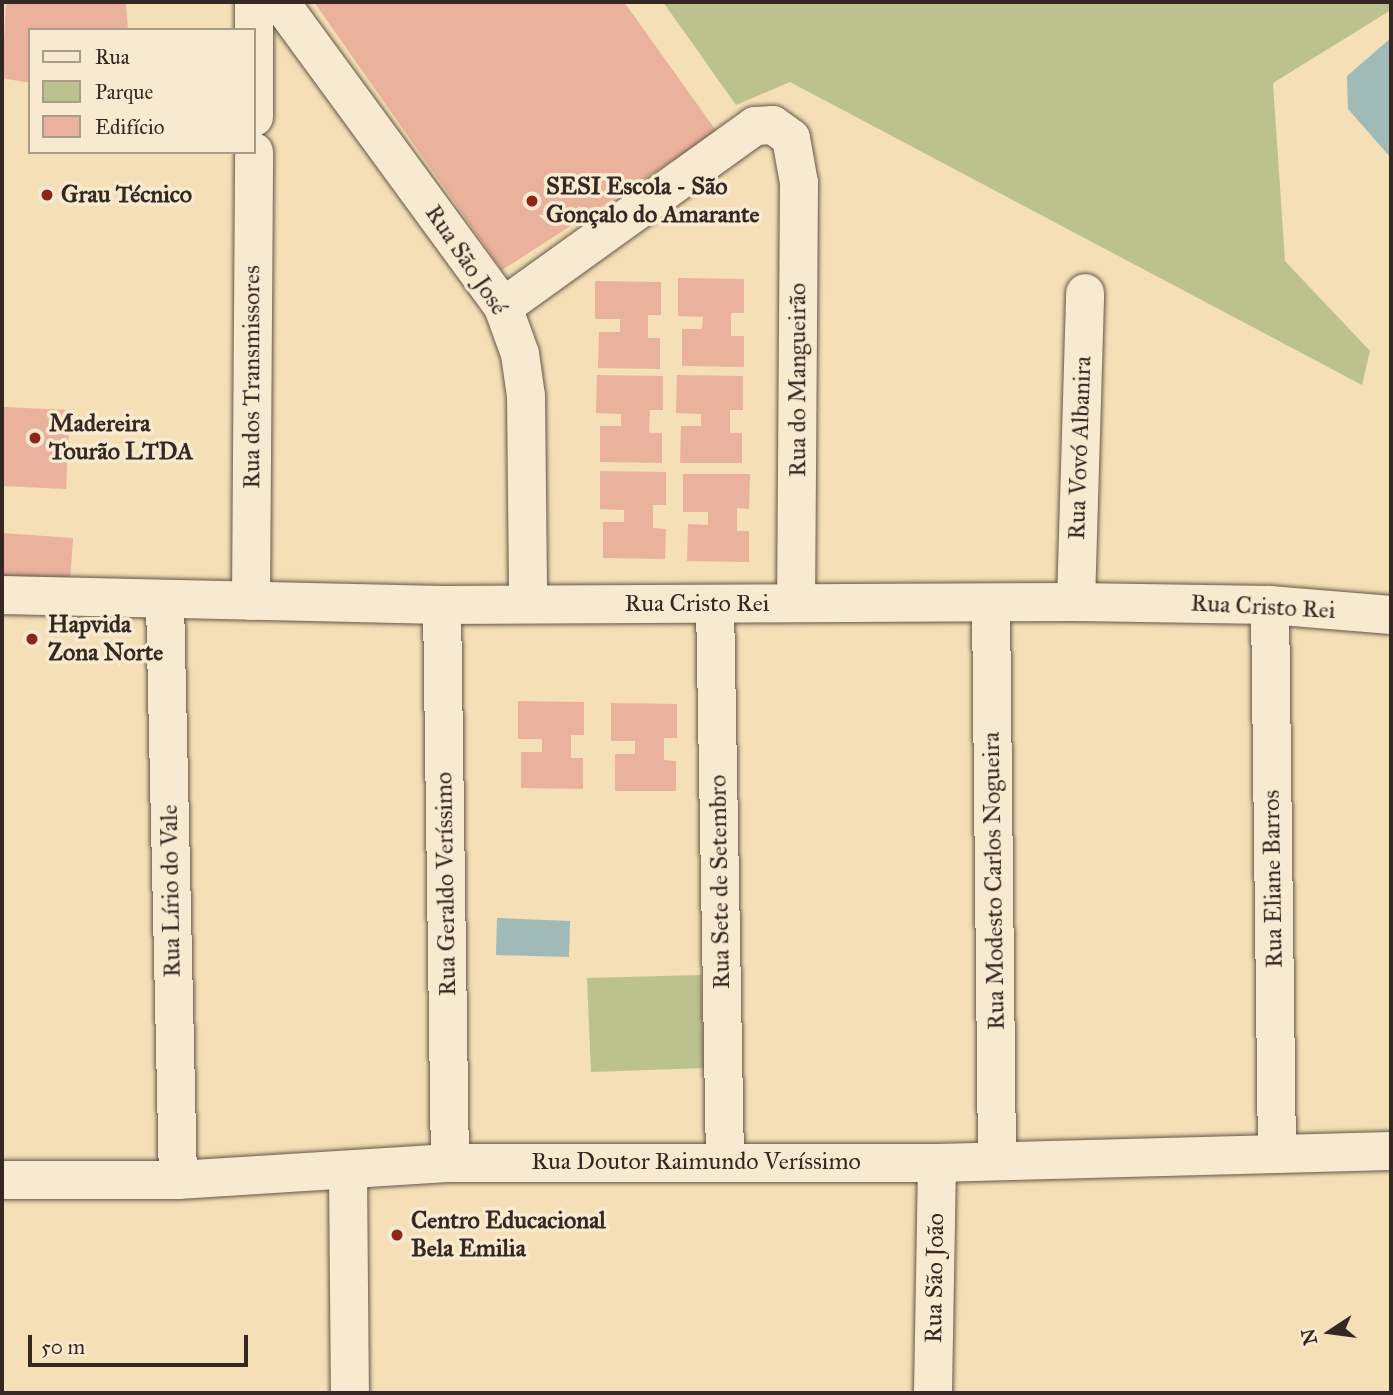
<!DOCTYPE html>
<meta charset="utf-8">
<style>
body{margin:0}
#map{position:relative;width:1393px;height:1395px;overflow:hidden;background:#f4dfb6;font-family:"IM FELL Great Primer",serif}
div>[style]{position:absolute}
.green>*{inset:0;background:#bbc28e}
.water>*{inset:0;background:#a0bab8}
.building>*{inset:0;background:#eab29c}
.roads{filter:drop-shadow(0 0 2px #655648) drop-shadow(0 0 2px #655648)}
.minor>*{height:38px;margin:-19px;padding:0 19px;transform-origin:19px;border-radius:19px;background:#f8ead0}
.dots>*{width:19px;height:19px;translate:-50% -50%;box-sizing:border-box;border:4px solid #f8ead0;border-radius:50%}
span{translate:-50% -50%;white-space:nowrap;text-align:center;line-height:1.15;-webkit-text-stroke:7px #f8ead0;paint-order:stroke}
.poi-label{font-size:24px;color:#352823;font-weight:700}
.left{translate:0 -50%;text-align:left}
.street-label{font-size:24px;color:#352823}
.frame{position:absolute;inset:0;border:4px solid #352823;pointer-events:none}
.legend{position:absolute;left:28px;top:28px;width:228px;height:126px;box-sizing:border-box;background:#f8ead0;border:2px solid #aa9c8b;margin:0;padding:9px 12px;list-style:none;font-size:21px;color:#352823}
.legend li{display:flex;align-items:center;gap:14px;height:35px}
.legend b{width:35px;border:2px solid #aa9c8b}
.north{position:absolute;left:1295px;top:1297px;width:70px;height:70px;-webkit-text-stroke:5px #f8ead0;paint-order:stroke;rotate:257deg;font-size:19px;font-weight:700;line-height:28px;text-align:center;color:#352823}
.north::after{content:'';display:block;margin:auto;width:24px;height:32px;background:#352823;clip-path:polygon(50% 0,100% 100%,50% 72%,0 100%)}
.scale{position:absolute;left:28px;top:1335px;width:220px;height:32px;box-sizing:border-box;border:4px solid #352823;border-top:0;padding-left:9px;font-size:21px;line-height:24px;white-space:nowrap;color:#352823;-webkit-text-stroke:5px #f8ead0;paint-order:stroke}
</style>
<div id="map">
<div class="green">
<i style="clip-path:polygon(663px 2px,1391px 2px,1391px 10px,1273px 83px,1285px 261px,1370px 351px,1362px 385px,790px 82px,736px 105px)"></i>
<i style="clip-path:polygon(701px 975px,704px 1068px,591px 1072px,587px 978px)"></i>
</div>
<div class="water">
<i style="clip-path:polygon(1391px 38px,1391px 158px,1348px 109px,1347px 76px)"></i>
<i style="clip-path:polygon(497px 918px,570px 921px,569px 957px,496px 955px)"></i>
</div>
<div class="building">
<i style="clip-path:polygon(6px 2px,126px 2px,128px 30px,30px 30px,30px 83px,2px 78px)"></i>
<i style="clip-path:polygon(314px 2px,624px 2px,717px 132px,502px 270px)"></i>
<i style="clip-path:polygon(678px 278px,744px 279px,744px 313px,731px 313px,731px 336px,744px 336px,744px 367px,682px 366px,682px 329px,702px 329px,703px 317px,678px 316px)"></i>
<i style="clip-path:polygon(595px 281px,661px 282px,661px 315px,648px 315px,648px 338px,660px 338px,660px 369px,598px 368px,599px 332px,620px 332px,620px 319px,595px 319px)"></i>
<i style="clip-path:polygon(597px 375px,663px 376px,663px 410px,650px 410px,649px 433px,662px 433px,662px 463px,600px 462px,600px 426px,621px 426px,621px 414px,596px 413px)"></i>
<i style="clip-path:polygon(677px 375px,743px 376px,743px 410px,730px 410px,730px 433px,742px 433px,742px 463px,680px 463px,681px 426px,701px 426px,701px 414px,676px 413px)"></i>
<i style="clip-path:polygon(2px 407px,70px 410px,66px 489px,2px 486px)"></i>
<i style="clip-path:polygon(600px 471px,666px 472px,666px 505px,653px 505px,653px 528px,666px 529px,665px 559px,603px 558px,603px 522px,624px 522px,624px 510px,600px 509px)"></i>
<i style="clip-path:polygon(683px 474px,750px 474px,749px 509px,737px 508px,737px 531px,749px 531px,749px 562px,687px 561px,688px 524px,708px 525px,708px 512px,683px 512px)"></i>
<i style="clip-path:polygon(2px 533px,73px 538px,70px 583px,2px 578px)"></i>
<i style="clip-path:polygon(518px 701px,584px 702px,584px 735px,571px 735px,571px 758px,583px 758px,583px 789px,521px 788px,521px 752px,542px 752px,542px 739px,518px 739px)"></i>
<i style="clip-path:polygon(611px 703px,677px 704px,677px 738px,664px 738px,664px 760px,676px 761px,676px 791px,615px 791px,615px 754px,635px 754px,635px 741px,611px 741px)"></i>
</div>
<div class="roads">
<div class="minor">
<i style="left:280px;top:2px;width:378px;rotate:53.8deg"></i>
<i style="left:503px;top:307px;width:50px;rotate:70.1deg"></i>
<i style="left:520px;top:354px;width:42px;rotate:81.9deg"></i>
<i style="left:526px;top:396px;width:208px;rotate:89.4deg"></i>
<i style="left:254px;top:117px;width:115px;rotate:-90deg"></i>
<i style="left:503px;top:307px;width:310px;rotate:-35.7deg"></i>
<i style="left:755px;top:126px;width:18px;rotate:-3deg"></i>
<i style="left:773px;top:125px;width:22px;rotate:36deg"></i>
<i style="left:791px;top:138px;width:46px;rotate:79.9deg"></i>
<i style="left:799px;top:183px;width:420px;rotate:90.4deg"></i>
<i style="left:2px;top:595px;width:440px;rotate:1.3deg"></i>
<i style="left:442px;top:605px;width:634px;rotate:-0.27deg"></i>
<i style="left:1076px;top:602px;width:194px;rotate:0.9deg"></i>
<i style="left:1270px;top:605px;width:121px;rotate:4.7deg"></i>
<i style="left:251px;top:601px;width:449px;rotate:-89.6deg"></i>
<i style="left:165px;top:602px;width:578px;rotate:88.71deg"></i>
<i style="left:1076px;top:602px;width:309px;rotate:-88.3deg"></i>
<i style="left:991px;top:603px;width:557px;rotate:89.38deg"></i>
<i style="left:715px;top:604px;width:556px;rotate:88.97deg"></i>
<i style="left:442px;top:605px;width:558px;rotate:89.18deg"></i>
<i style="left:1270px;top:605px;width:549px;rotate:89.27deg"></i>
<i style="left:348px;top:1173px;width:220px;rotate:89.5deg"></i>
<i style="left:2px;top:1180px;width:176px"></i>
<i style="left:178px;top:1180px;width:273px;rotate:-3.6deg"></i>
<i style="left:450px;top:1163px;width:487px"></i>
<i style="left:937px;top:1163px;width:454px;rotate:-1.5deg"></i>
<i style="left:933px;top:1393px;width:230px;rotate:-89deg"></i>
</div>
</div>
<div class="dots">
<i style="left:47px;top:195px;background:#8f2418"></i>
<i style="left:532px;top:201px;background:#8f2418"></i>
<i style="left:35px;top:438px;background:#8f2418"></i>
<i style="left:32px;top:639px;background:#8f2418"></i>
<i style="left:397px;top:1235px;background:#8f2418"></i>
</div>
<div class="poi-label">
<span class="left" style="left:546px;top:201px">SESI Escola - São<br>Gonçalo do Amarante</span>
<span class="left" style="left:61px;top:195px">Grau Técnico</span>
<span class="left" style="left:49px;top:438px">Madereira<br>Tourão LTDA</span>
<span class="left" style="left:48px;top:639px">Hapvida<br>Zona Norte</span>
<span class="left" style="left:411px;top:1235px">Centro Educacional<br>Bela Emilia</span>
</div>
<div class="street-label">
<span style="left:466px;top:260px;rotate:56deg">Rua São José</span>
<span style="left:252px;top:377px;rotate:-90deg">Rua dos Transmissores</span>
<span style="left:798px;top:380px;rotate:-90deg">Rua do Mangueirão</span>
<span style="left:1080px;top:448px;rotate:-88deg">Rua Vovó Albanira</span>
<span style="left:697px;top:604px">Rua Cristo Rei</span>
<span style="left:1263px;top:607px;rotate:3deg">Rua Cristo Rei</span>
<span style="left:1273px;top:879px;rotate:-91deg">Rua Eliane Barros</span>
<span style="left:994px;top:881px;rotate:-91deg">Rua Modesto Carlos Nogueira</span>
<span style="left:720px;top:882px;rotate:-91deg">Rua Sete de Setembro</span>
<span style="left:446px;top:884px;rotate:-91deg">Rua Geraldo Veríssimo</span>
<span style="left:171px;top:891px;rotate:-91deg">Rua Lírio do Vale</span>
<span style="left:696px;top:1162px">Rua Doutor Raimundo Veríssimo</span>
<span style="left:935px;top:1278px;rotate:-89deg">Rua São João</span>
</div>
<div class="frame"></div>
<ul class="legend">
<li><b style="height:9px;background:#f8ead0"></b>Rua</li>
<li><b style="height:19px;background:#bbc28e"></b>Parque</li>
<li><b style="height:19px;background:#eab29c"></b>Edifício</li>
</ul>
<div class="north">N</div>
<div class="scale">50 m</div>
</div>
